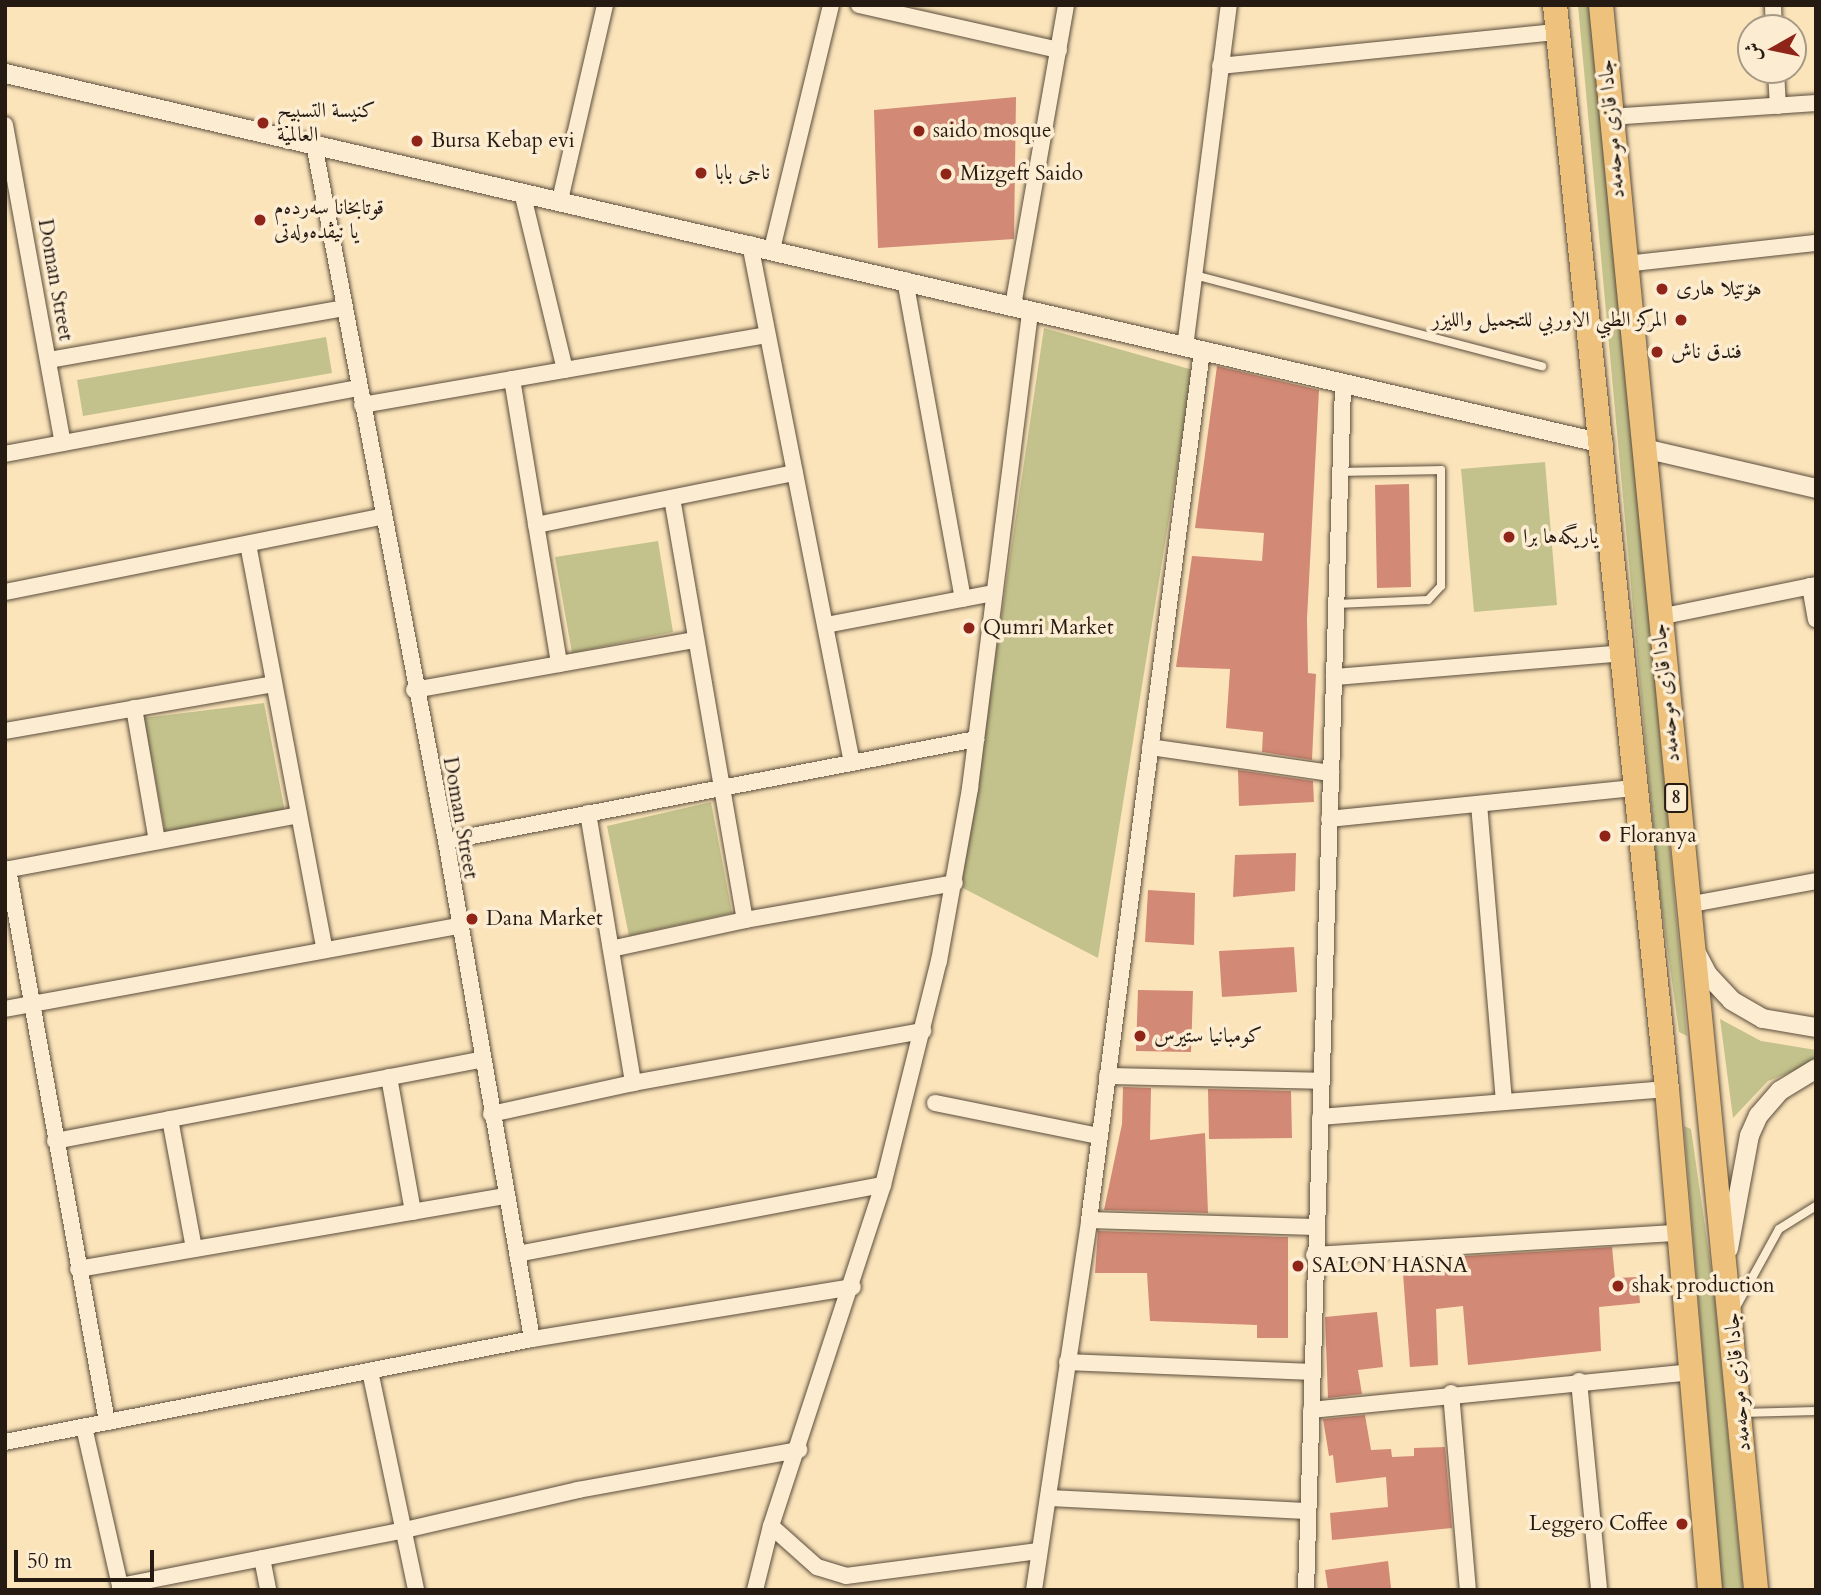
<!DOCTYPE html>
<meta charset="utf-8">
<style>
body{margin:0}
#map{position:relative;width:1821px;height:1595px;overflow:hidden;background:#fbe4ba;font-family:Cardo,Amiri,serif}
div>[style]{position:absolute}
.green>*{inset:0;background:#c4c28c}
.building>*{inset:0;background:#d28975}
.roads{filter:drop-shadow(0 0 2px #5b4d3d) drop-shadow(0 0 2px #5b4d3d)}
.service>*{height:8px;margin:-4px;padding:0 4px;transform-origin:4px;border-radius:4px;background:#fcedd2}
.minor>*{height:16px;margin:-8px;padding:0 8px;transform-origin:8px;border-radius:8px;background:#fcedd2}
.tertiary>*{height:19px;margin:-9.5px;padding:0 9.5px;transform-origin:9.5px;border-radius:9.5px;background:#fcedd2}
.primary>*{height:24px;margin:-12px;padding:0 12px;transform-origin:12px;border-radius:12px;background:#eec27d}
.dots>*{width:19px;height:19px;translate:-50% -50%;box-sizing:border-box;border:4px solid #fcedd2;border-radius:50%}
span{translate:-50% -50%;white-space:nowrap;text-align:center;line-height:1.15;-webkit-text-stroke:7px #fcedd2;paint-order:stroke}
.shield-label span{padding:2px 5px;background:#fcedd2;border:2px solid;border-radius:5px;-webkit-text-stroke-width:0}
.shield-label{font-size:19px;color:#261b13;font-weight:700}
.poi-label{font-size:21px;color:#261b13}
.left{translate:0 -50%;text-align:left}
.right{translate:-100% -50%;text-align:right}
.street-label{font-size:21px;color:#261b13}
.frame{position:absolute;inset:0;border:7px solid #261b13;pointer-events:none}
.north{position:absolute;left:1737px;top:14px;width:70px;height:70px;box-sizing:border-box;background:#fcedd2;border:2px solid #a69986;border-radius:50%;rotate:261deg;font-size:19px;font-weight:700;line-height:28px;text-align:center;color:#261b13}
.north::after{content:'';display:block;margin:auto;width:24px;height:32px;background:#8f2418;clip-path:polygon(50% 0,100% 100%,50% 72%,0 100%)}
.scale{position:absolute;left:14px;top:1550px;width:140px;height:32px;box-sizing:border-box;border:4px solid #261b13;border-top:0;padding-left:9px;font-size:21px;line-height:24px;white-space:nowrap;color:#261b13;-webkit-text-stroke:5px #fcedd2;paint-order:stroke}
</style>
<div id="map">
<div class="green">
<i style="clip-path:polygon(1578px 5px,1594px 5px,1687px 1036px,1679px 1032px,1658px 881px)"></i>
<i style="clip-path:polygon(1044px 328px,1193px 370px,1098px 958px,961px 887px)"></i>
<i style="clip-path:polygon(326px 337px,332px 373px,83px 416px,77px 380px)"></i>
<i style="clip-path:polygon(1545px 462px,1557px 605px,1474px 612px,1461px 469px)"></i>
<i style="clip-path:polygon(658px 541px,673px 632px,572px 653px,555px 557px)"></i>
<i style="clip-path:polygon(264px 703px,285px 812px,165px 832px,144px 718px)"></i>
<i style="clip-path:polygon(711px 802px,732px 913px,629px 936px,607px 826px)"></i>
<i style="clip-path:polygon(1720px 1019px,1761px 1041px,1816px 1050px,1816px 1062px,1768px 1081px,1733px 1118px)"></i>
<i style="clip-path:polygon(1684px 1126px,1691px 1129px,1714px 1289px,1743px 1590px,1722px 1590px)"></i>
</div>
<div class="building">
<i style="clip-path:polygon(1016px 97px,1014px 239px,878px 248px,874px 110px)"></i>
<i style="clip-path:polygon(1217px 366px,1319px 390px,1307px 619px,1308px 673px,1316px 674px,1312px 760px,1262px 752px,1263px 732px,1226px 728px,1230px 669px,1176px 667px,1192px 556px,1262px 561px,1264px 533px,1195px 528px)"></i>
<i style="clip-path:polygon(1409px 484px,1411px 587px,1377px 588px,1375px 485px)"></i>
<i style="clip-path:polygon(1238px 770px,1313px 781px,1314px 802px,1239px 806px)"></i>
<i style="clip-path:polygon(1296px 853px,1295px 891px,1233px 897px,1235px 855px)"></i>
<i style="clip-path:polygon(1148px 890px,1195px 893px,1194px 945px,1145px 942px)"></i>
<i style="clip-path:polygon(1294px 947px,1297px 992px,1222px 997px,1219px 951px)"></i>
<i style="clip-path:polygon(1138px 990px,1193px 991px,1191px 1052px,1136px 1051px)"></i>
<i style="clip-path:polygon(1123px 1087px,1151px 1088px,1150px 1140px,1205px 1133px,1208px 1213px,1104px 1210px,1122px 1124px)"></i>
<i style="clip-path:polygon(1208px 1089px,1291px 1091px,1292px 1138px,1209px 1139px)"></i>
<i style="clip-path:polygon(1098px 1231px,1288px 1237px,1288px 1338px,1257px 1338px,1257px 1325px,1150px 1321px,1147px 1273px,1095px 1273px)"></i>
<i style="clip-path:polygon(1612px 1247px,1615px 1278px,1638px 1277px,1640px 1303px,1599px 1307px,1601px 1351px,1468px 1365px,1463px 1306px,1436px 1309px,1438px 1365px,1410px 1367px,1402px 1260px)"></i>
<i style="clip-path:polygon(1377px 1312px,1383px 1367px,1358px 1370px,1362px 1394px,1328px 1398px,1325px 1317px)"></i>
<i style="clip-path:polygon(1365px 1415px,1371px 1450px,1391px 1449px,1392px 1457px,1414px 1456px,1414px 1448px,1445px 1447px,1452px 1528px,1332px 1540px,1330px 1513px,1388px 1507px,1386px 1477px,1336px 1483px,1333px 1455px,1329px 1456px,1323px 1419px)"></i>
<i style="clip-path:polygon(1388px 1561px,1391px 1588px,1328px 1590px,1325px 1570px)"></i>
</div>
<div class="roads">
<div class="service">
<i style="left:1194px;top:275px;width:360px;rotate:14.7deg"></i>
<i style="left:1336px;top:604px;width:92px;rotate:-2.5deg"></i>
<i style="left:1428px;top:600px;width:19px;rotate:-47deg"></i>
<i style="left:1441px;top:586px;width:116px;rotate:-90deg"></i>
<i style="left:1441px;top:470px;width:101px;rotate:178.9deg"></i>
<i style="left:1735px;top:1309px;width:91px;rotate:-61.2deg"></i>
<i style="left:1779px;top:1229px;width:44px;rotate:-31.9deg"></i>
<i style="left:1741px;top:1413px;width:75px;rotate:-1.5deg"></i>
</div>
<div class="minor">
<i style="left:859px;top:5px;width:205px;rotate:12.7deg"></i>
<i style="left:1773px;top:5px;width:23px;rotate:88deg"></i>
<i style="left:1220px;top:66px;width:339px;rotate:-5.8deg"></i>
<i style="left:1776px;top:70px;width:36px;rotate:87deg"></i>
<i style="left:1610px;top:117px;width:206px;rotate:-3.9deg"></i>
<i style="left:5px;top:125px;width:323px;rotate:79.7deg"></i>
<i style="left:314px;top:144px;width:709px;rotate:79.28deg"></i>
<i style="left:446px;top:841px;width:505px;rotate:80.2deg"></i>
<i style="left:522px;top:192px;width:183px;rotate:76.4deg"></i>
<i style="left:560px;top:200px;width:200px;rotate:-77deg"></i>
<i style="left:750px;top:244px;width:529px;rotate:78.88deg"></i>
<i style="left:772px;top:249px;width:251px;rotate:-76.4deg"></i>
<i style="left:1625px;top:264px;width:192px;rotate:-6.3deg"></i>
<i style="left:905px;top:280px;width:324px;rotate:79.7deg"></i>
<i style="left:1013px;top:306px;width:306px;rotate:-80deg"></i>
<i style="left:1185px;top:347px;width:345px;rotate:-82.7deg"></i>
<i style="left:49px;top:360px;width:300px;rotate:-10deg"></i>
<i style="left:512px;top:379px;width:289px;rotate:80.6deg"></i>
<i style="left:362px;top:405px;width:411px;rotate:-9.8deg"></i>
<i style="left:5px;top:454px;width:360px;rotate:-10.6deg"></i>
<i style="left:672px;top:498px;width:428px;rotate:80.2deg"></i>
<i style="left:536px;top:525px;width:264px;rotate:-11.4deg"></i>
<i style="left:248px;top:544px;width:413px;rotate:79.3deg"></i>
<i style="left:1810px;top:586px;width:34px;rotate:80deg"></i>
<i style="left:5px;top:592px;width:384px;rotate:-11.3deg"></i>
<i style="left:1659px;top:617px;width:160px;rotate:-11.5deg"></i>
<i style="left:826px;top:625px;width:171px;rotate:-10.8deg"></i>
<i style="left:1334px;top:677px;width:290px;rotate:-4.7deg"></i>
<i style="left:414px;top:690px;width:286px;rotate:-10.1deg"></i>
<i style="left:134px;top:708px;width:135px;rotate:80.2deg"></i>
<i style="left:5px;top:731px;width:273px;rotate:-9.9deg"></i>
<i style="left:1150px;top:747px;width:183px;rotate:8.2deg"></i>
<i style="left:1479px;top:804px;width:298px;rotate:85.2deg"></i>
<i style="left:588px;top:813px;width:274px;rotate:80.5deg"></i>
<i style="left:1329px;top:819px;width:308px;rotate:-5.8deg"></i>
<i style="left:446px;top:841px;width:540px;rotate:-10.89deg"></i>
<i style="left:8px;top:869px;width:562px;rotate:79.85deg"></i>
<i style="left:5px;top:870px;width:299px;rotate:-10.6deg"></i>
<i style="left:1687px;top:905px;width:131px;rotate:-10.5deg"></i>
<i style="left:611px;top:949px;width:137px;rotate:-12.2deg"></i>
<i style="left:745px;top:920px;width:213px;rotate:-10deg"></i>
<i style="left:5px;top:1009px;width:460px;rotate:-10.4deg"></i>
<i style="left:1107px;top:1076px;width:215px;rotate:1.3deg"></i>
<i style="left:389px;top:1077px;width:137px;rotate:79.9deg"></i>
<i style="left:935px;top:1103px;width:167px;rotate:11.4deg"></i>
<i style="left:491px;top:1114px;width:145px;rotate:-12.3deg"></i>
<i style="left:633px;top:1083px;width:295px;rotate:-10.2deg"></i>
<i style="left:1320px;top:1117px;width:348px;rotate:-4.6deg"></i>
<i style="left:170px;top:1119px;width:132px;rotate:79.5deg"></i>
<i style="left:55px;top:1141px;width:434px;rotate:-10.8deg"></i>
<i style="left:1089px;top:1220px;width:226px;rotate:1.8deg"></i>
<i style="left:517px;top:1254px;width:372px;rotate:-10.7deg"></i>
<i style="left:1314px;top:1255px;width:365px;rotate:-3.5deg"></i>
<i style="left:78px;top:1269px;width:434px;rotate:-9.7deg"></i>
<i style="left:1067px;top:1362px;width:245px;rotate:2.3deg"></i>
<i style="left:370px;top:1371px;width:224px;rotate:78.1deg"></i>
<i style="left:1579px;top:1381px;width:210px;rotate:84.5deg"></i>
<i style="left:1451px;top:1393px;width:198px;rotate:85.1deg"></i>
<i style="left:1311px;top:1410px;width:383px;rotate:-5.7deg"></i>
<i style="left:84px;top:1427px;width:167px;rotate:77.2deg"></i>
<i style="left:5px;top:1442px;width:537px;rotate:-11.06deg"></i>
<i style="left:532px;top:1339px;width:325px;rotate:-9.2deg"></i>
<i style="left:1048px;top:1498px;width:260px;rotate:2.9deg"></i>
<i style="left:771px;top:1526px;width:62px;rotate:41.7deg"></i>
<i style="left:817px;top:1567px;width:30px;rotate:17deg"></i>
<i style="left:846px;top:1576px;width:194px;rotate:-7.4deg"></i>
<i style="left:262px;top:1558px;width:33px;rotate:79deg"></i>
<i style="left:120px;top:1586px;width:290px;rotate:-11.1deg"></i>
<i style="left:405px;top:1530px;width:178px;rotate:-13deg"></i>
<i style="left:578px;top:1490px;width:225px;rotate:-10.3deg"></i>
<i style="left:755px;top:1590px;width:66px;rotate:-76deg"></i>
<i style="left:771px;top:1526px;width:359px;rotate:-71.8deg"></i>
<i style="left:883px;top:1185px;width:231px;rotate:-76deg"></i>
<i style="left:939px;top:961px;width:176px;rotate:-79.8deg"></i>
<i style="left:970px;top:788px;width:482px;rotate:-82.8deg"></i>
<i style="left:1034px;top:1590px;width:374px;rotate:-81.5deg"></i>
<i style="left:1089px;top:1220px;width:876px;rotate:-82.59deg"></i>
<i style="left:1306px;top:1590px;width:1207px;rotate:-88.24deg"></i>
</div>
<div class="tertiary">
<i style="left:5px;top:73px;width:1640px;rotate:13.04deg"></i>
<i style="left:1643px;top:448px;width:178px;rotate:13deg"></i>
<i style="left:1696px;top:953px;width:24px;rotate:62deg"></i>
<i style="left:1707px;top:974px;width:35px;rotate:47deg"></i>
<i style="left:1731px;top:1000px;width:36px;rotate:30deg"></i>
<i style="left:1762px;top:1018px;width:55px;rotate:9.5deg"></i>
<i style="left:1728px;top:1248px;width:115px;rotate:-79.5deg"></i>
<i style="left:1749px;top:1135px;width:22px;rotate:-66deg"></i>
<i style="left:1758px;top:1115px;width:33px;rotate:-49deg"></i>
<i style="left:1780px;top:1090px;width:42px;rotate:-31.4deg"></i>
</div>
<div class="primary">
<i style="left:1555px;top:5px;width:1090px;rotate:84.1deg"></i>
<i style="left:1667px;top:1089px;width:503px;rotate:85.09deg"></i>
<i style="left:1601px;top:5px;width:1593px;rotate:84.41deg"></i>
</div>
</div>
<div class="dots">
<i style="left:263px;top:123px;background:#8f2418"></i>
<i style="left:919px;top:131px;background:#8f2418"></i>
<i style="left:417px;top:141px;background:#8f2418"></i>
<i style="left:701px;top:173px;background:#8f2418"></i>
<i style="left:946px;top:174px;background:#8f2418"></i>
<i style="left:260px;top:220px;background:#8f2418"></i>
<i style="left:1662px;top:289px;background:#8f2418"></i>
<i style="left:1681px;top:320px;background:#8f2418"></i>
<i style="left:1657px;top:352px;background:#8f2418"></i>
<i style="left:1509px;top:537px;background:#8f2418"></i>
<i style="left:969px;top:628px;background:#8f2418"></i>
<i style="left:1605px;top:836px;background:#8f2418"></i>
<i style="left:472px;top:919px;background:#8f2418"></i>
<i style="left:1140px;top:1036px;background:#8f2418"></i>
<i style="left:1298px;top:1266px;background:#8f2418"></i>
<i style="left:1618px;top:1286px;background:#8f2418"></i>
<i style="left:1682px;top:1524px;background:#8f2418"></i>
</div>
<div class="shield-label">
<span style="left:1676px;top:798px">8</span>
</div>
<div class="poi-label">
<span class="left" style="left:277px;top:123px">كنيسة التسبيح<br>العالمية</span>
<span class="left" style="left:933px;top:131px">saido mosque</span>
<span class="left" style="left:431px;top:141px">Bursa Kebap evi</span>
<span class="left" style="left:715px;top:173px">ناجى بابا</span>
<span class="left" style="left:960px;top:174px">Mizgeft Saido</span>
<span class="left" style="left:274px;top:220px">قوتابخانا سەردەم<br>یا نیڤدەولەتی</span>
<span class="left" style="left:1676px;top:289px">هۆتێلا هاری</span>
<span class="right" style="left:1667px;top:320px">المركز الطبي الاوربي للتجميل والليزر</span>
<span class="left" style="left:1671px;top:352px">فندق ناش</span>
<span class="left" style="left:1523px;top:537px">یاریگەها برا</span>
<span class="left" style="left:983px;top:628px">Qumri Market</span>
<span class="left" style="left:1619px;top:836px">Floranya</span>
<span class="left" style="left:486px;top:919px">Dana Market</span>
<span class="left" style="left:1154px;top:1036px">كومبانيا ستيرس</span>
<span class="left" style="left:1312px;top:1266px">SALON HASNA</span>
<span class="left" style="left:1632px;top:1286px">shak production</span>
<span class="right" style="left:1668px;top:1524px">Leggero Coffee</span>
</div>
<div class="street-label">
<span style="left:1612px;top:129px;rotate:-95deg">جادا قازی موحەمەد</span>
<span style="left:55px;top:280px;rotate:80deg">Doman Street</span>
<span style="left:1666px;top:693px;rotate:-96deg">جادا قازی موحەمەد</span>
<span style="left:460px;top:818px;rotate:80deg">Doman Street</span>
<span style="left:1738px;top:1382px;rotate:-95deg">جادا قازی موحەمەد</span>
</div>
<div class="frame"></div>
<div class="north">ش</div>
<div class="scale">50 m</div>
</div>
